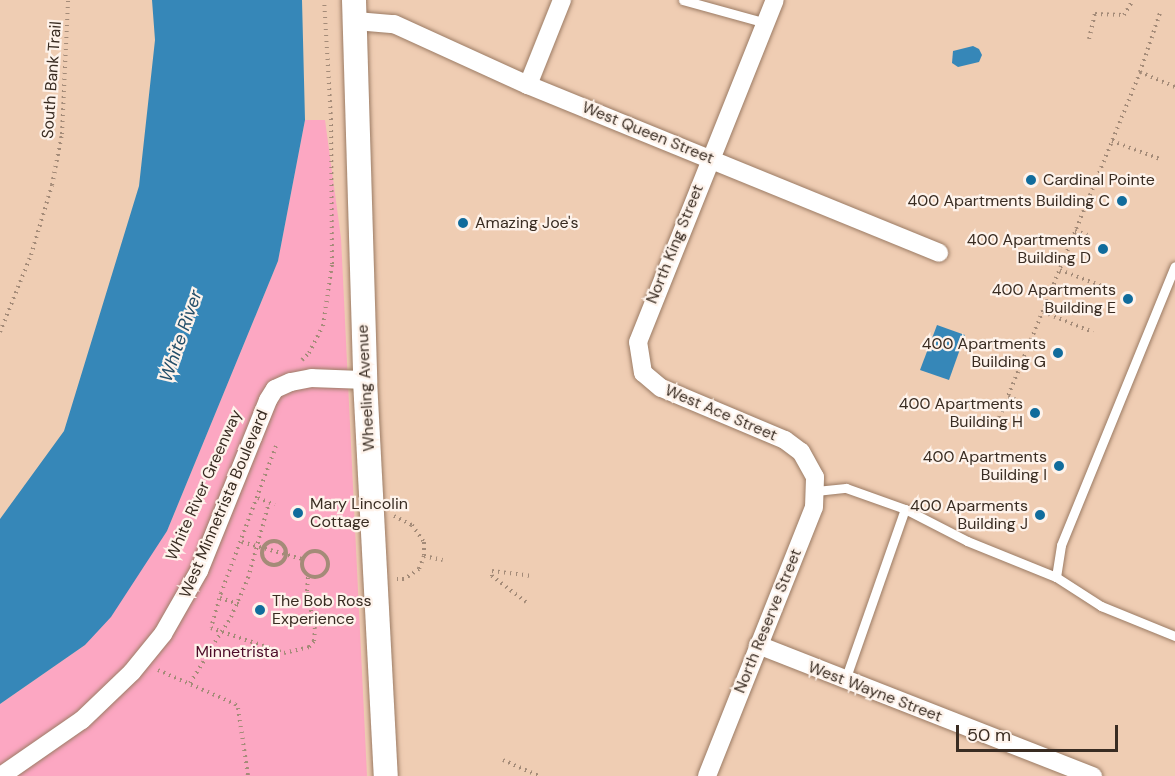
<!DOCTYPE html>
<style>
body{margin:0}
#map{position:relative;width:1175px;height:776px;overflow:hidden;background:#efcdb3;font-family:"DM Sans",sans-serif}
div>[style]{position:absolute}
.green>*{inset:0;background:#fca7c2}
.water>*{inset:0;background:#3687b8}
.path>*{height:4px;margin-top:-2px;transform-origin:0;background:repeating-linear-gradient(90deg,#a48b78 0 1.5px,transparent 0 6px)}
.path>.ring{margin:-2px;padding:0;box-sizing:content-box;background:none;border:4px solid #a48b78;border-radius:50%}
.roads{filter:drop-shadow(0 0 2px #9b7b64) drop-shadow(0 0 2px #9b7b64)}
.service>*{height:9px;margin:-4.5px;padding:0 4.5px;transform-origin:4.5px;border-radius:4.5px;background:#fff}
.minor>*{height:18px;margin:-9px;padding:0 9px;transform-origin:9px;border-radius:9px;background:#fff}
.secondary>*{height:24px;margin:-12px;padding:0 12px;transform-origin:12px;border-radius:12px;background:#fff}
.dots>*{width:16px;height:16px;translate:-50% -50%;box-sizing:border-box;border:3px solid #fef3eb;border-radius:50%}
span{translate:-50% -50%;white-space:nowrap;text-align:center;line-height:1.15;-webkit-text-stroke:4.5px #fef3eb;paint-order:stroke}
.street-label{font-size:16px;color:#392c22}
.poi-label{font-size:16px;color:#392c22}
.left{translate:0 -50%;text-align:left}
.right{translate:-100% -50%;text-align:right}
.park-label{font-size:16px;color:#4c0b28}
.water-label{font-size:18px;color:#234e69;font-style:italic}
.scale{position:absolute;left:956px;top:725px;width:162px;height:27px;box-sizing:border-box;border:3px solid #392c22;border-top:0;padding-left:8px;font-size:18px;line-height:21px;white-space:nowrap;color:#392c22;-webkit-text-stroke:4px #fef3eb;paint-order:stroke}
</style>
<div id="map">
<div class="green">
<i style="clip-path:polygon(305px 120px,325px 120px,341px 238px,367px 776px,0 776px,0 704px,85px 645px,167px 531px,278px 261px)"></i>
</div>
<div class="water">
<i style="clip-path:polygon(152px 0,302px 0,305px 120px,278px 261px,167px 531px,111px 617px,85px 645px,0 704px,0 519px,64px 431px,139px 186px,155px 40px)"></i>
<i style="clip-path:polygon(973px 46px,979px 49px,982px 55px,979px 62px,958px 67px,952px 63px,953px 51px)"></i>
<i style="clip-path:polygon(937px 325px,965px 335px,949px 380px,920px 370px)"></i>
</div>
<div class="path">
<i style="left:1089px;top:39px;width:26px;rotate:-77deg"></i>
<i style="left:1095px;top:14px;width:29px;rotate:2deg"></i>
<i style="left:1124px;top:15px;width:17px;rotate:-59deg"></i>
<i style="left:1140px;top:72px;width:38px;rotate:23deg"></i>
<i style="left:1112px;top:141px;width:51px;rotate:20.6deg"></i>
<i style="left:1075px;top:231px;width:13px;rotate:18deg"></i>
<i style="left:1060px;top:270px;width:53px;rotate:20.8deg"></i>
<i style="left:1043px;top:312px;width:54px;rotate:21.8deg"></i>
<i style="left:0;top:332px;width:83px;rotate:-68.1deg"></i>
<i style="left:31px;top:255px;width:73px;rotate:-73.3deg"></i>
<i style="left:52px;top:185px;width:52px;rotate:-78.9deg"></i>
<i style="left:62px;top:134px;width:134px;rotate:-87.4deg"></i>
<i style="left:1029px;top:346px;width:9px;rotate:27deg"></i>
<i style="left:302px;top:360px;width:10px;rotate:-45deg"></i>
<i style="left:309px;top:353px;width:30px;rotate:-63deg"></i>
<i style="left:323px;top:326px;width:63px;rotate:-81.7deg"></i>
<i style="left:332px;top:264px;width:144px;rotate:-90.4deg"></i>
<i style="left:331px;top:120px;width:120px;rotate:-93.3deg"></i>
<i style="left:1008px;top:397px;width:9px;rotate:18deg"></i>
<i style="left:997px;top:423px;width:379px;rotate:-67.8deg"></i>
<i style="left:1140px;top:72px;width:65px;rotate:-71.3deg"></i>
<i style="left:276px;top:446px;width:157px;rotate:110.5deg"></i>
<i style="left:221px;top:593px;width:36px;rotate:106deg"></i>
<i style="left:211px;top:628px;width:77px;rotate:18.9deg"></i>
<i style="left:284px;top:653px;width:26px;rotate:-13deg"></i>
<i style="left:309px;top:647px;width:8px;rotate:-50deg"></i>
<i style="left:314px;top:641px;width:12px;rotate:-85deg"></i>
<i style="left:315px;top:629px;width:39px;rotate:-102deg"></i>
<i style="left:307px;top:591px;width:15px;rotate:-86deg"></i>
<i style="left:258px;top:498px;width:18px;rotate:22deg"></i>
<i style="left:394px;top:516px;width:20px;rotate:27deg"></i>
<i style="left:412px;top:525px;width:21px;rotate:55deg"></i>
<i style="left:424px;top:542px;width:14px;rotate:90deg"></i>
<i style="left:424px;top:556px;width:14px;rotate:111deg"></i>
<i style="left:419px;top:569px;width:18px;rotate:146deg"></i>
<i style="left:404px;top:579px;width:7px;rotate:180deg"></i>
<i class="ring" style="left:262px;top:541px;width:20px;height:20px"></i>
<i style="left:242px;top:542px;width:62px;rotate:15.8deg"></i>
<i class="ring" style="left:302px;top:551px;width:22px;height:22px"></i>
<i style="left:424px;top:556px;width:19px;rotate:12deg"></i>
<i style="left:220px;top:598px;width:22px;rotate:18deg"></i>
<i style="left:526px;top:602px;width:43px;rotate:-142.6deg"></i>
<i style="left:492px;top:576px;width:5px;rotate:-90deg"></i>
<i style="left:492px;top:571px;width:39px;rotate:7deg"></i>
<i style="left:215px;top:642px;width:30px;rotate:-57deg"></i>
<i style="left:231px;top:617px;width:43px;rotate:-66.4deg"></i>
<i style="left:248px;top:578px;width:78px;rotate:-74.4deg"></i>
<i style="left:158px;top:670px;width:84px;rotate:23.8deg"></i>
<i style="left:235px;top:704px;width:5px;rotate:53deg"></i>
<i style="left:238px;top:708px;width:69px;rotate:81.6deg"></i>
<i style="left:190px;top:683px;width:26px;rotate:-58deg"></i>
<i style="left:503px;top:760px;width:39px;rotate:24deg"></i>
</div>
<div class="roads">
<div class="service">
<i style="left:683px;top:0;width:86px;rotate:15.5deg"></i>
<i style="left:816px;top:491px;width:30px;rotate:-6deg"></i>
<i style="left:846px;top:488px;width:63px;rotate:19.6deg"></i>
<i style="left:905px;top:509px;width:70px;rotate:27.3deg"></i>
<i style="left:967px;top:541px;width:96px;rotate:22deg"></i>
<i style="left:1056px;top:577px;width:54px;rotate:32.8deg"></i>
<i style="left:1101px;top:606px;width:80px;rotate:22.1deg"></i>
<i style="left:1056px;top:577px;width:32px;rotate:-81deg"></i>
<i style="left:1061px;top:545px;width:301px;rotate:-67.8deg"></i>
<i style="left:845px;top:680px;width:181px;rotate:-70.7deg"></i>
</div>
<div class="minor">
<i style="left:356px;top:21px;width:38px;rotate:5deg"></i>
<i style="left:394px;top:24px;width:147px;rotate:24.5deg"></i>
<i style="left:528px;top:85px;width:444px;rotate:22.2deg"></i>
<i style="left:528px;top:85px;width:92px;rotate:-68.2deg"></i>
<i style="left:758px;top:645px;width:360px;rotate:21.4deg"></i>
<i style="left:1px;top:776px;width:98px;rotate:-34.7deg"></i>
<i style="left:82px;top:720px;width:69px;rotate:-43.8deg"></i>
<i style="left:132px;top:672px;width:49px;rotate:-50.8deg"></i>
<i style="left:163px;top:634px;width:73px;rotate:-60.3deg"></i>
<i style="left:199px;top:571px;width:184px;rotate:-68deg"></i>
<i style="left:268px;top:400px;width:13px;rotate:-58deg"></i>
<i style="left:275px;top:389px;width:17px;rotate:-24deg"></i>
<i style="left:291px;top:382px;width:21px;rotate:-11deg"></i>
<i style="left:312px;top:378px;width:53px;rotate:2.2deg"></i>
<i style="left:707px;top:776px;width:289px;rotate:-68.3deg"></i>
<i style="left:814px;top:507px;width:30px;rotate:-88deg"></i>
<i style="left:815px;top:477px;width:29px;rotate:-119deg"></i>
<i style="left:801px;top:452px;width:20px;rotate:-143deg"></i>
<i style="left:785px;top:440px;width:134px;rotate:-157.2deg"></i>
<i style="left:661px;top:388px;width:23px;rotate:-140deg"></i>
<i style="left:643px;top:373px;width:31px;rotate:-99deg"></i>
<i style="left:638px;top:342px;width:368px;rotate:-68.2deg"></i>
</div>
<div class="secondary">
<i style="left:354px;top:0;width:380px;rotate:88.3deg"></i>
<i style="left:365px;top:380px;width:397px;rotate:87deg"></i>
</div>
</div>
<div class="dots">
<i style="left:1031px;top:180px;background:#116c9c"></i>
<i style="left:1122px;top:201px;background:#116c9c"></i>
<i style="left:463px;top:223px;background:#116c9c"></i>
<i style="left:1103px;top:249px;background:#116c9c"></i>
<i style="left:1128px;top:299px;background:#116c9c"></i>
<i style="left:1058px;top:353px;background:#116c9c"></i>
<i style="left:1035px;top:413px;background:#116c9c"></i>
<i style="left:1059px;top:466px;background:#116c9c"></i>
<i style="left:298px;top:513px;background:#116c9c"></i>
<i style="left:1040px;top:515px;background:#116c9c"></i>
<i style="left:260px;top:610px;background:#116c9c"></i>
</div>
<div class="street-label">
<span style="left:52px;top:80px;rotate:-86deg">South Bank Trail</span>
<span style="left:648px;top:133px;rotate:22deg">West Queen Street</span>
<span style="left:675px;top:244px;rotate:-68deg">North King Street</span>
<span style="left:366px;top:388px;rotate:-93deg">Wheeling Avenue</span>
<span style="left:721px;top:413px;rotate:23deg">West Ace Street</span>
<span style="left:204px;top:485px;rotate:-66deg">White River Greenway</span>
<span style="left:224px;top:504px;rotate:-67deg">West Minnetrista Boulevard</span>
<span style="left:768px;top:621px;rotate:-68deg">North Reserve Street</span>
<span style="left:875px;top:692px;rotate:21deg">West Wayne Street</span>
</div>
<div class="poi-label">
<span class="left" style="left:1043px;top:180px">Cardinal Pointe</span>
<span class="right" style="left:1110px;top:201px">400 Apartments Building C</span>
<span class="left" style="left:475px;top:223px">Amazing Joe's</span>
<span class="right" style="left:1091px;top:249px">400 Apartments<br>Building D</span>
<span class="right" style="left:1116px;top:299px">400 Apartments<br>Building E</span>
<span class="right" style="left:1046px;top:353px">400 Apartments<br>Building G</span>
<span class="right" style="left:1023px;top:413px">400 Apartments<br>Building H</span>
<span class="right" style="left:1047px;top:466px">400 Apartments<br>Building I</span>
<span class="left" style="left:310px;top:513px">Mary Lincolin<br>Cottage</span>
<span class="right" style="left:1028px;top:515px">400 Aparments<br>Building J</span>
<span class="left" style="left:272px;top:610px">The Bob Ross<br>Experience</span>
</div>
<div class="park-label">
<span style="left:237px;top:652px">Minnetrista</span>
</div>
<div class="water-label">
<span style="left:181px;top:336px;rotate:-71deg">White River</span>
</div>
<div class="scale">50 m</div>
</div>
